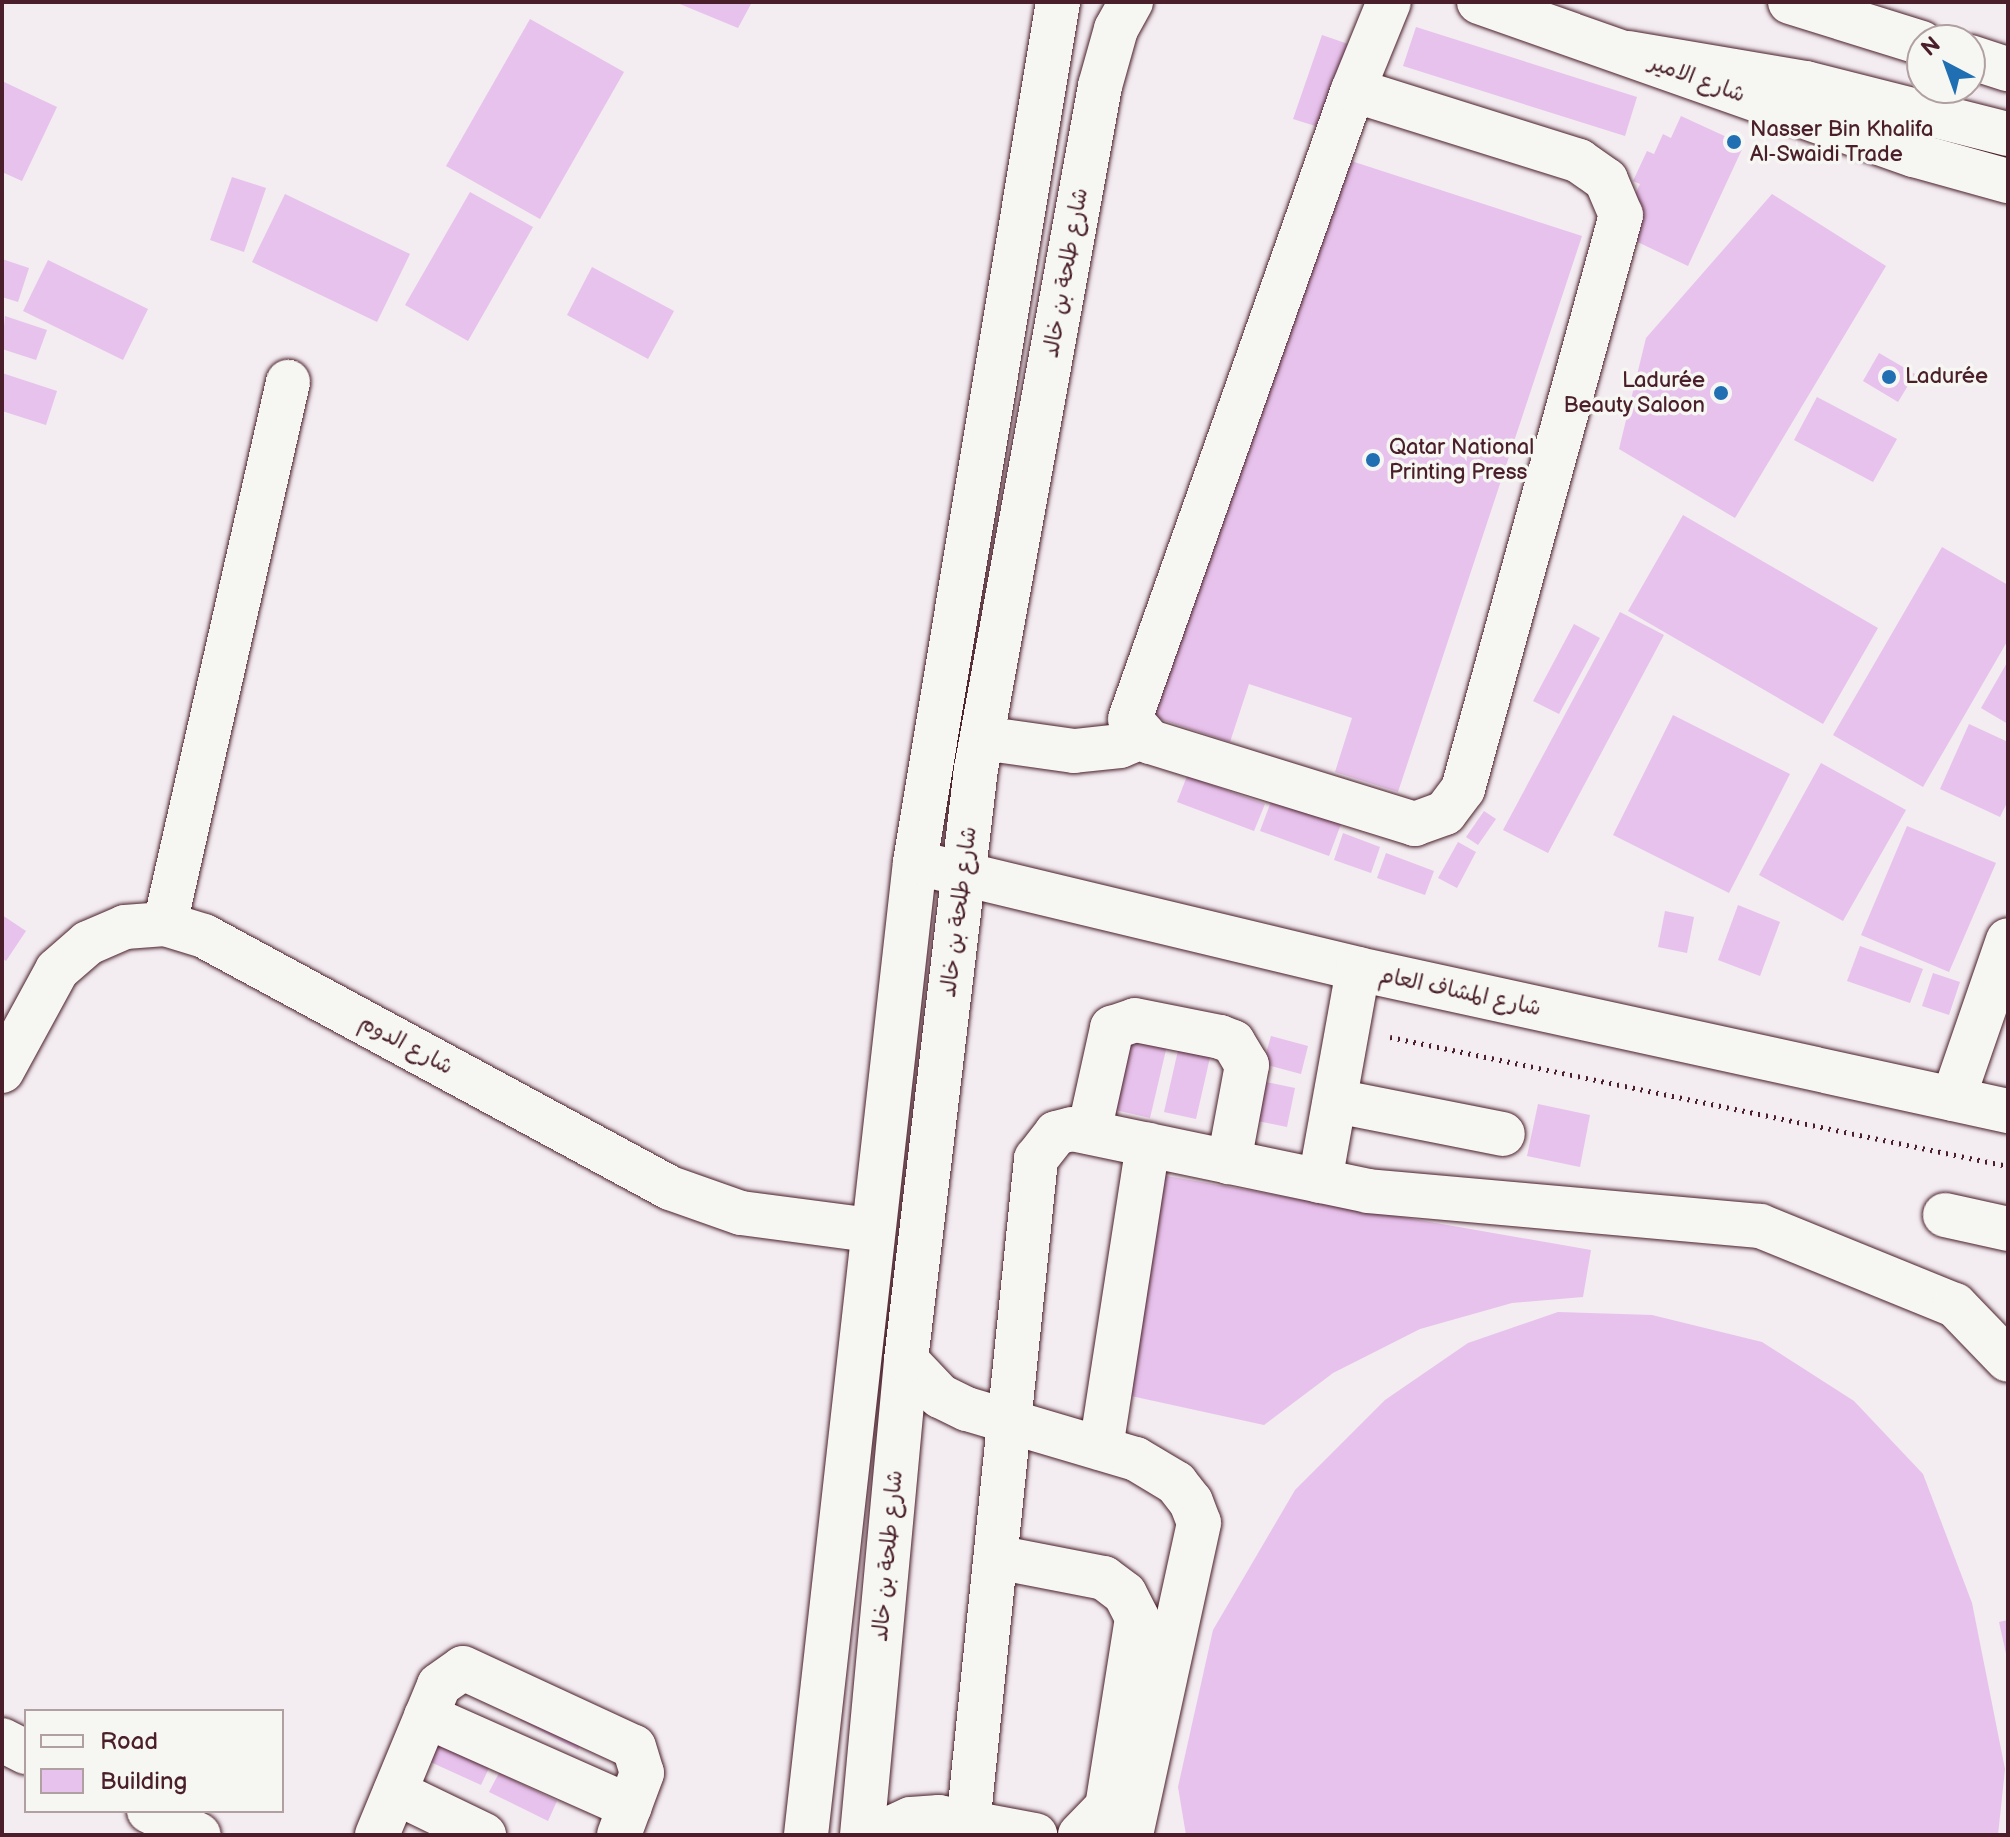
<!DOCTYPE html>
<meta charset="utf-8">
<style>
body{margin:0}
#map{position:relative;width:2010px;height:1837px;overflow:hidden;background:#f3ecf1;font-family:"Balsamiq Sans","Playpen Sans Arabic",sans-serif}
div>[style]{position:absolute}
.building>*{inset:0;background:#e7c2ec}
.path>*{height:5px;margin-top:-2.5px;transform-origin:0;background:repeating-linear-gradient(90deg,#4a1f2b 0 2px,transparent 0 8px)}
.roads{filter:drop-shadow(0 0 2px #4a1f2b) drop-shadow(0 0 2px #4a1f2b)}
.minor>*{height:44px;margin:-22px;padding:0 22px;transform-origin:22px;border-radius:22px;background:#f6f6f2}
.major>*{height:44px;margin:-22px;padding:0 22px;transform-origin:22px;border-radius:22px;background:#f6f6f2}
.highway>*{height:44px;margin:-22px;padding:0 22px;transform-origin:22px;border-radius:22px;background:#f6f6f2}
.dots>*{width:22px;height:22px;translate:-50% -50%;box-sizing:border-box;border:4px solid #f6f6f2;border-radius:50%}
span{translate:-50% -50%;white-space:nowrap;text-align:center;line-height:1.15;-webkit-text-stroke:7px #f6f6f2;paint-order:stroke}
.street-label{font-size:22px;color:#4a1f2b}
.poi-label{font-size:22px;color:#4a1f2b}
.left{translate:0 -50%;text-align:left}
.right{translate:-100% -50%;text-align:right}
.frame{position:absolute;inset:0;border:4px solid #4a1f2b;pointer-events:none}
.legend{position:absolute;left:24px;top:1709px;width:260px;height:104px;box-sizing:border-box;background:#f6f6f2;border:2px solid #b1a0a2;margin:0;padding:10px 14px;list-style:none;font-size:24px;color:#4a1f2b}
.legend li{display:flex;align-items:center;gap:16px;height:40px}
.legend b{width:40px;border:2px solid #b1a0a2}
.north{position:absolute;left:1906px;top:24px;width:80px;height:80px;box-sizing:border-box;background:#f6f6f2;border:2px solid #b1a0a2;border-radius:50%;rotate:319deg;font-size:22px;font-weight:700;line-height:32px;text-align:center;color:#4a1f2b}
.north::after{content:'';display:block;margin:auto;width:28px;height:36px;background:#1f6fb2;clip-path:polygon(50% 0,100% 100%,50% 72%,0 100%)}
</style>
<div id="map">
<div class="building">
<i style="clip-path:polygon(675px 2px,752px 2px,738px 28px)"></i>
<i style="clip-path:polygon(530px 19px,624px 72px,540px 219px,446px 166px)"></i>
<i style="clip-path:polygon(1416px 27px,1637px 97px,1625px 136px,1403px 66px)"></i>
<i style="clip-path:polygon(1322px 35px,1357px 47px,1328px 130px,1293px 119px)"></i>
<i style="clip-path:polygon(2px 81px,57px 107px,22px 181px,2px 172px)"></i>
<i style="clip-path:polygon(1681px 116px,1744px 145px,1688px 266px,1625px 236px,1628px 209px,1640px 184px,1633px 181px,1647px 151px,1654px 154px,1663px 134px,1671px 138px)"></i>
<i style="clip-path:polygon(1339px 157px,1582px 236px,1398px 792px,1335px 772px,1352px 718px,1249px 684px,1230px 742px,1154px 717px)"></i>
<i style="clip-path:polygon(232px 177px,266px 188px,244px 252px,210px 240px)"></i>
<i style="clip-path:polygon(470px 192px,533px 227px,468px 341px,405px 305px)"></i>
<i style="clip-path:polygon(285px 194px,410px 254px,377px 322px,252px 262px)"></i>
<i style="clip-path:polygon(1772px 194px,1886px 266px,1735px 518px,1619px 449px,1646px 338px)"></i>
<i style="clip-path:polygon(2px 259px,29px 268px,18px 302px,2px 297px)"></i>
<i style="clip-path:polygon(48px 260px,148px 309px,123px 360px,23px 311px)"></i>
<i style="clip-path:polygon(592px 267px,674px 311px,648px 359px,567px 315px)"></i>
<i style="clip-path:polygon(5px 316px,47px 330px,36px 360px,2px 349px)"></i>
<i style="clip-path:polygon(1879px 353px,1915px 374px,1898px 402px,1863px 381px)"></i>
<i style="clip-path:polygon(2px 373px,57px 391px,46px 425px,2px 411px)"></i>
<i style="clip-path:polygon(1817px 397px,1897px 439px,1873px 482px,1794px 440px)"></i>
<i style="clip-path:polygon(1683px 515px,1878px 628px,1823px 724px,1628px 611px)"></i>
<i style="clip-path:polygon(1942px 547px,2008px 585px,2008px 640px,1923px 787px,1833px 735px)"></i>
<i style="clip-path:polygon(1620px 612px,1664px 635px,1548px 853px,1503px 830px)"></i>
<i style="clip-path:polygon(1574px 624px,1600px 638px,1559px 714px,1533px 701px)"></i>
<i style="clip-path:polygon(2008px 661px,2008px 724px,1981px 708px)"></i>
<i style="clip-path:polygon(1673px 715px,1790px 774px,1729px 893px,1613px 835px)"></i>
<i style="clip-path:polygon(1969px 724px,2008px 742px,2008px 801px,2000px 817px,1940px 789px)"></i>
<i style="clip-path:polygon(1821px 763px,1906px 810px,1843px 921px,1759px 875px)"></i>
<i style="clip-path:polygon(1187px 776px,1265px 804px,1254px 831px,1177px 802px)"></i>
<i style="clip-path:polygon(1272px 799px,1341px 824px,1329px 856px,1260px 831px)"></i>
<i style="clip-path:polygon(1484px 811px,1496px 819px,1478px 845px,1466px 837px)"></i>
<i style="clip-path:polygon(1907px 826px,1996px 863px,1949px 972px,1861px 935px)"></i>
<i style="clip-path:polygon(1343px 833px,1380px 847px,1371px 873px,1334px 860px)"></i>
<i style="clip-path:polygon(1458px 842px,1476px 852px,1457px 888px,1438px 878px)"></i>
<i style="clip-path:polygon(1386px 853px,1434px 871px,1425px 895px,1377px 878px)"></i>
<i style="clip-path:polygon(1738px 905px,1780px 922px,1760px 976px,1718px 960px)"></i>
<i style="clip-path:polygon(1665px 911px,1694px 917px,1687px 953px,1658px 947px)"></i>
<i style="clip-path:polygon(2px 915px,26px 931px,6px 961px,2px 958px)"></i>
<i style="clip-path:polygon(1860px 946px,1923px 969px,1910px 1003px,1847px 981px)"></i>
<i style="clip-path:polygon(1933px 973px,1960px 982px,1949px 1015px,1922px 1006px)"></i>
<i style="clip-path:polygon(1134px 1029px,1169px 1037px,1150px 1118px,1115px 1110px)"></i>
<i style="clip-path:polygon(1271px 1036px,1308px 1046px,1301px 1074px,1263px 1064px)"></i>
<i style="clip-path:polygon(1179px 1046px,1211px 1053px,1196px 1119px,1164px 1112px)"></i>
<i style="clip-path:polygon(1261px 1081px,1295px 1088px,1287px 1127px,1253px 1120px)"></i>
<i style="clip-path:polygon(1538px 1104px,1590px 1115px,1580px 1167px,1527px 1156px)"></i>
<i style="clip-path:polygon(1161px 1175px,1591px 1250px,1583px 1297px,1512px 1303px,1420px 1329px,1333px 1373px,1264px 1425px,1122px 1394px)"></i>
<i style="clip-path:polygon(1558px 1312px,1652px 1315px,1762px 1342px,1854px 1401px,1923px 1474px,1972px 1603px,2005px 1769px,1998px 1835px,1186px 1835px,1178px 1787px,1213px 1630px,1295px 1490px,1385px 1400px,1468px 1343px)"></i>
<i style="clip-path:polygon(2008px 1620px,2008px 1658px,2007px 1658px,1999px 1622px)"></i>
<i style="clip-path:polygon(529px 1704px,587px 1734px,578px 1750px,520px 1720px)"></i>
<i style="clip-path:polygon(434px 1742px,489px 1768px,481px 1785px,426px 1760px)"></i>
<i style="clip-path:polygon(499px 1773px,557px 1801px,548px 1821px,489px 1792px)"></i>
</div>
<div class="path">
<i style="left:1390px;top:1037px;width:631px;rotate:11.79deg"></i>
</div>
<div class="roads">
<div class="minor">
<i style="left:1353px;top:90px;width:237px;rotate:17.4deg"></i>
<i style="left:1579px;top:161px;width:33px;rotate:35deg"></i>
<i style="left:1606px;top:180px;width:38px;rotate:67deg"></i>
<i style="left:1621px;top:215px;width:595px;rotate:105.39deg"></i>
<i style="left:1463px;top:789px;width:30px;rotate:127deg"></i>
<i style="left:1445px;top:813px;width:32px;rotate:160deg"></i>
<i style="left:1415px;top:824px;width:277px;rotate:-162.8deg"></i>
<i style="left:1150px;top:742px;width:30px;rotate:-131deg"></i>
<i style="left:1130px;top:719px;width:667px;rotate:-70.48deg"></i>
<i style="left:1353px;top:90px;width:95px;rotate:-67.8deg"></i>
<i style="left:982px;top:738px;width:93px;rotate:8deg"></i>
<i style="left:1074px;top:751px;width:46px;rotate:-6.2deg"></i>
<i style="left:1120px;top:746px;width:23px;rotate:-23deg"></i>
<i style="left:934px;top:867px;width:436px;rotate:13.5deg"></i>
<i style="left:1358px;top:969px;width:665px;rotate:12.32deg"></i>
<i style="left:165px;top:924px;width:556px;rotate:-77.21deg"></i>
<i style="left:2px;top:1071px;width:115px;rotate:-61.4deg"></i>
<i style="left:57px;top:970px;width:41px;rotate:-41.1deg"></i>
<i style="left:88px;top:943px;width:40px;rotate:-23.4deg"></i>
<i style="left:125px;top:927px;width:40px;rotate:-4.3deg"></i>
<i style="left:165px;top:924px;width:41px;rotate:17.1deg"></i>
<i style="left:204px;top:936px;width:530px;rotate:28.4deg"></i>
<i style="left:670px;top:1188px;width:75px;rotate:19.4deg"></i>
<i style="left:741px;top:1213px;width:131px;rotate:7.5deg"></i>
<i style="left:1953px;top:1099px;width:168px;rotate:-70.9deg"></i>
<i style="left:1336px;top:1101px;width:170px;rotate:11.2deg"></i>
<i style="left:1089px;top:1132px;width:107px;rotate:-77.5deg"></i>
<i style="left:1112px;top:1028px;width:24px;rotate:-19deg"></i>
<i style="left:1135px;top:1020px;width:87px;rotate:11.3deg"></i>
<i style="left:1220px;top:1037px;width:14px;rotate:21deg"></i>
<i style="left:1233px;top:1042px;width:27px;rotate:59deg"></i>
<i style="left:1247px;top:1065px;width:99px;rotate:100.5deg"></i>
<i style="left:1320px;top:1181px;width:215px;rotate:-79.8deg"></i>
<i style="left:1945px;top:1215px;width:65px;rotate:12.5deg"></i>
<i style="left:906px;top:1360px;width:50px;rotate:46.6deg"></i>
<i style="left:940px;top:1396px;width:30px;rotate:26deg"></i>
<i style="left:967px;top:1409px;width:176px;rotate:16.5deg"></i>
<i style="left:1136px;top:1459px;width:47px;rotate:31deg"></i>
<i style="left:1176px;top:1483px;width:24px;rotate:52deg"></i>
<i style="left:1191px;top:1502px;width:22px;rotate:69deg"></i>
<i style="left:1199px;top:1523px;width:319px;rotate:102.3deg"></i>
<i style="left:1101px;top:1448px;width:307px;rotate:-81.2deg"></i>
<i style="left:996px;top:1557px;width:110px;rotate:11deg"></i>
<i style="left:1104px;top:1578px;width:26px;rotate:37deg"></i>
<i style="left:1125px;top:1594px;width:27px;rotate:63deg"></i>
<i style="left:1137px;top:1618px;width:191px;rotate:99deg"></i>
<i style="left:1107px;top:1807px;width:39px;rotate:134deg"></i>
<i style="left:426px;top:1716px;width:223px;rotate:24deg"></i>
<i style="left:2px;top:1740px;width:27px;rotate:27deg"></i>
<i style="left:395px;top:1792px;width:99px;rotate:25.8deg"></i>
<i style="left:149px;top:1811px;width:55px;rotate:25.6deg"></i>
<i style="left:377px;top:1835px;width:162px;rotate:-67.5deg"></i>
<i style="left:439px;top:1685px;width:29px;rotate:-35deg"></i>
<i style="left:463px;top:1668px;width:188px;rotate:24.8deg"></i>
<i style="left:634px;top:1747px;width:27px;rotate:73deg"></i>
<i style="left:642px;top:1773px;width:66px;rotate:110.4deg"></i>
<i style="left:806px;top:1835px;width:979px;rotate:-83.61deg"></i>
<i style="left:915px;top:862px;width:872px;rotate:-80.56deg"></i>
<i style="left:862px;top:1835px;width:477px;rotate:-84.7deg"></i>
<i style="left:906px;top:1360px;width:595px;rotate:-83.25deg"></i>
<i style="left:976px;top:769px;width:694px;rotate:-79.71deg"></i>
<i style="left:1100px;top:86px;width:59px;rotate:-74.3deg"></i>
<i style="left:1116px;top:29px;width:31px;rotate:-61deg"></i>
<i style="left:876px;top:1835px;width:38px;rotate:-25deg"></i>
<i style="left:911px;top:1819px;width:28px;rotate:-4deg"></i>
<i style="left:939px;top:1817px;width:98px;rotate:10.6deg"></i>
<i style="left:967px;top:1835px;width:680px;rotate:-84.17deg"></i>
<i style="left:1036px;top:1159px;width:33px;rotate:-52deg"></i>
<i style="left:1056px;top:1133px;width:16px;rotate:-14deg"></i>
<i style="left:1072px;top:1129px;width:302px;rotate:11.8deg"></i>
<i style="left:1368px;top:1191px;width:394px;rotate:5.1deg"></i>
<i style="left:1760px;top:1226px;width:210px;rotate:22.1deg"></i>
<i style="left:1955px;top:1305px;width:76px;rotate:46.1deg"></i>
</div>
<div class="major">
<i style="left:1479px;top:2px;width:461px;rotate:19.4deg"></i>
<i style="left:1914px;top:155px;width:98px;rotate:15.5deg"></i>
</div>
<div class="highway">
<i style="left:1790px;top:2px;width:138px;rotate:17.3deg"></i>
<i style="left:1628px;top:53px;width:181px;rotate:9.6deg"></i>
<i style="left:1806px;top:83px;width:208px;rotate:14.2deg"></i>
<i style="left:1970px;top:57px;width:40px;rotate:18deg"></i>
</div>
</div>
<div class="dots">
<i style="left:1734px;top:142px;background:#1f6fb2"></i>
<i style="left:1889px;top:377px;background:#1f6fb2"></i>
<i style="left:1721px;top:393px;background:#1f6fb2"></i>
<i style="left:1373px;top:460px;background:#1f6fb2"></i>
</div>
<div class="street-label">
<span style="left:1697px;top:79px;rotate:20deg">شارع الامير</span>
<span style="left:1066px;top:273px;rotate:-80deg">شارع طلحة بن خالد</span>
<span style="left:959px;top:912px;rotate:-83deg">شارع طلحة بن خالد</span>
<span style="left:1460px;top:992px;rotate:12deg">شارع المشاف العام</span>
<span style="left:406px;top:1045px;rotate:28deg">شارع الدوم</span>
<span style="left:888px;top:1556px;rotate:-85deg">شارع طلحة بن خالد</span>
</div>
<div class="poi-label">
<span class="left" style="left:1750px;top:142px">Nasser Bin Khalifa<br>Al-Swaidi Trade</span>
<span class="left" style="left:1905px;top:377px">Ladurée</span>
<span class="right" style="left:1705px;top:393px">Ladurée<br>Beauty Saloon</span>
<span class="left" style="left:1389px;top:460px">Qatar National<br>Printing Press</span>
</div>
<div class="frame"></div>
<ul class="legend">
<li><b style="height:10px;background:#f6f6f2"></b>Road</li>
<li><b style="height:22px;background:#e7c2ec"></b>Building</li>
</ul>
<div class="north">N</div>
</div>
